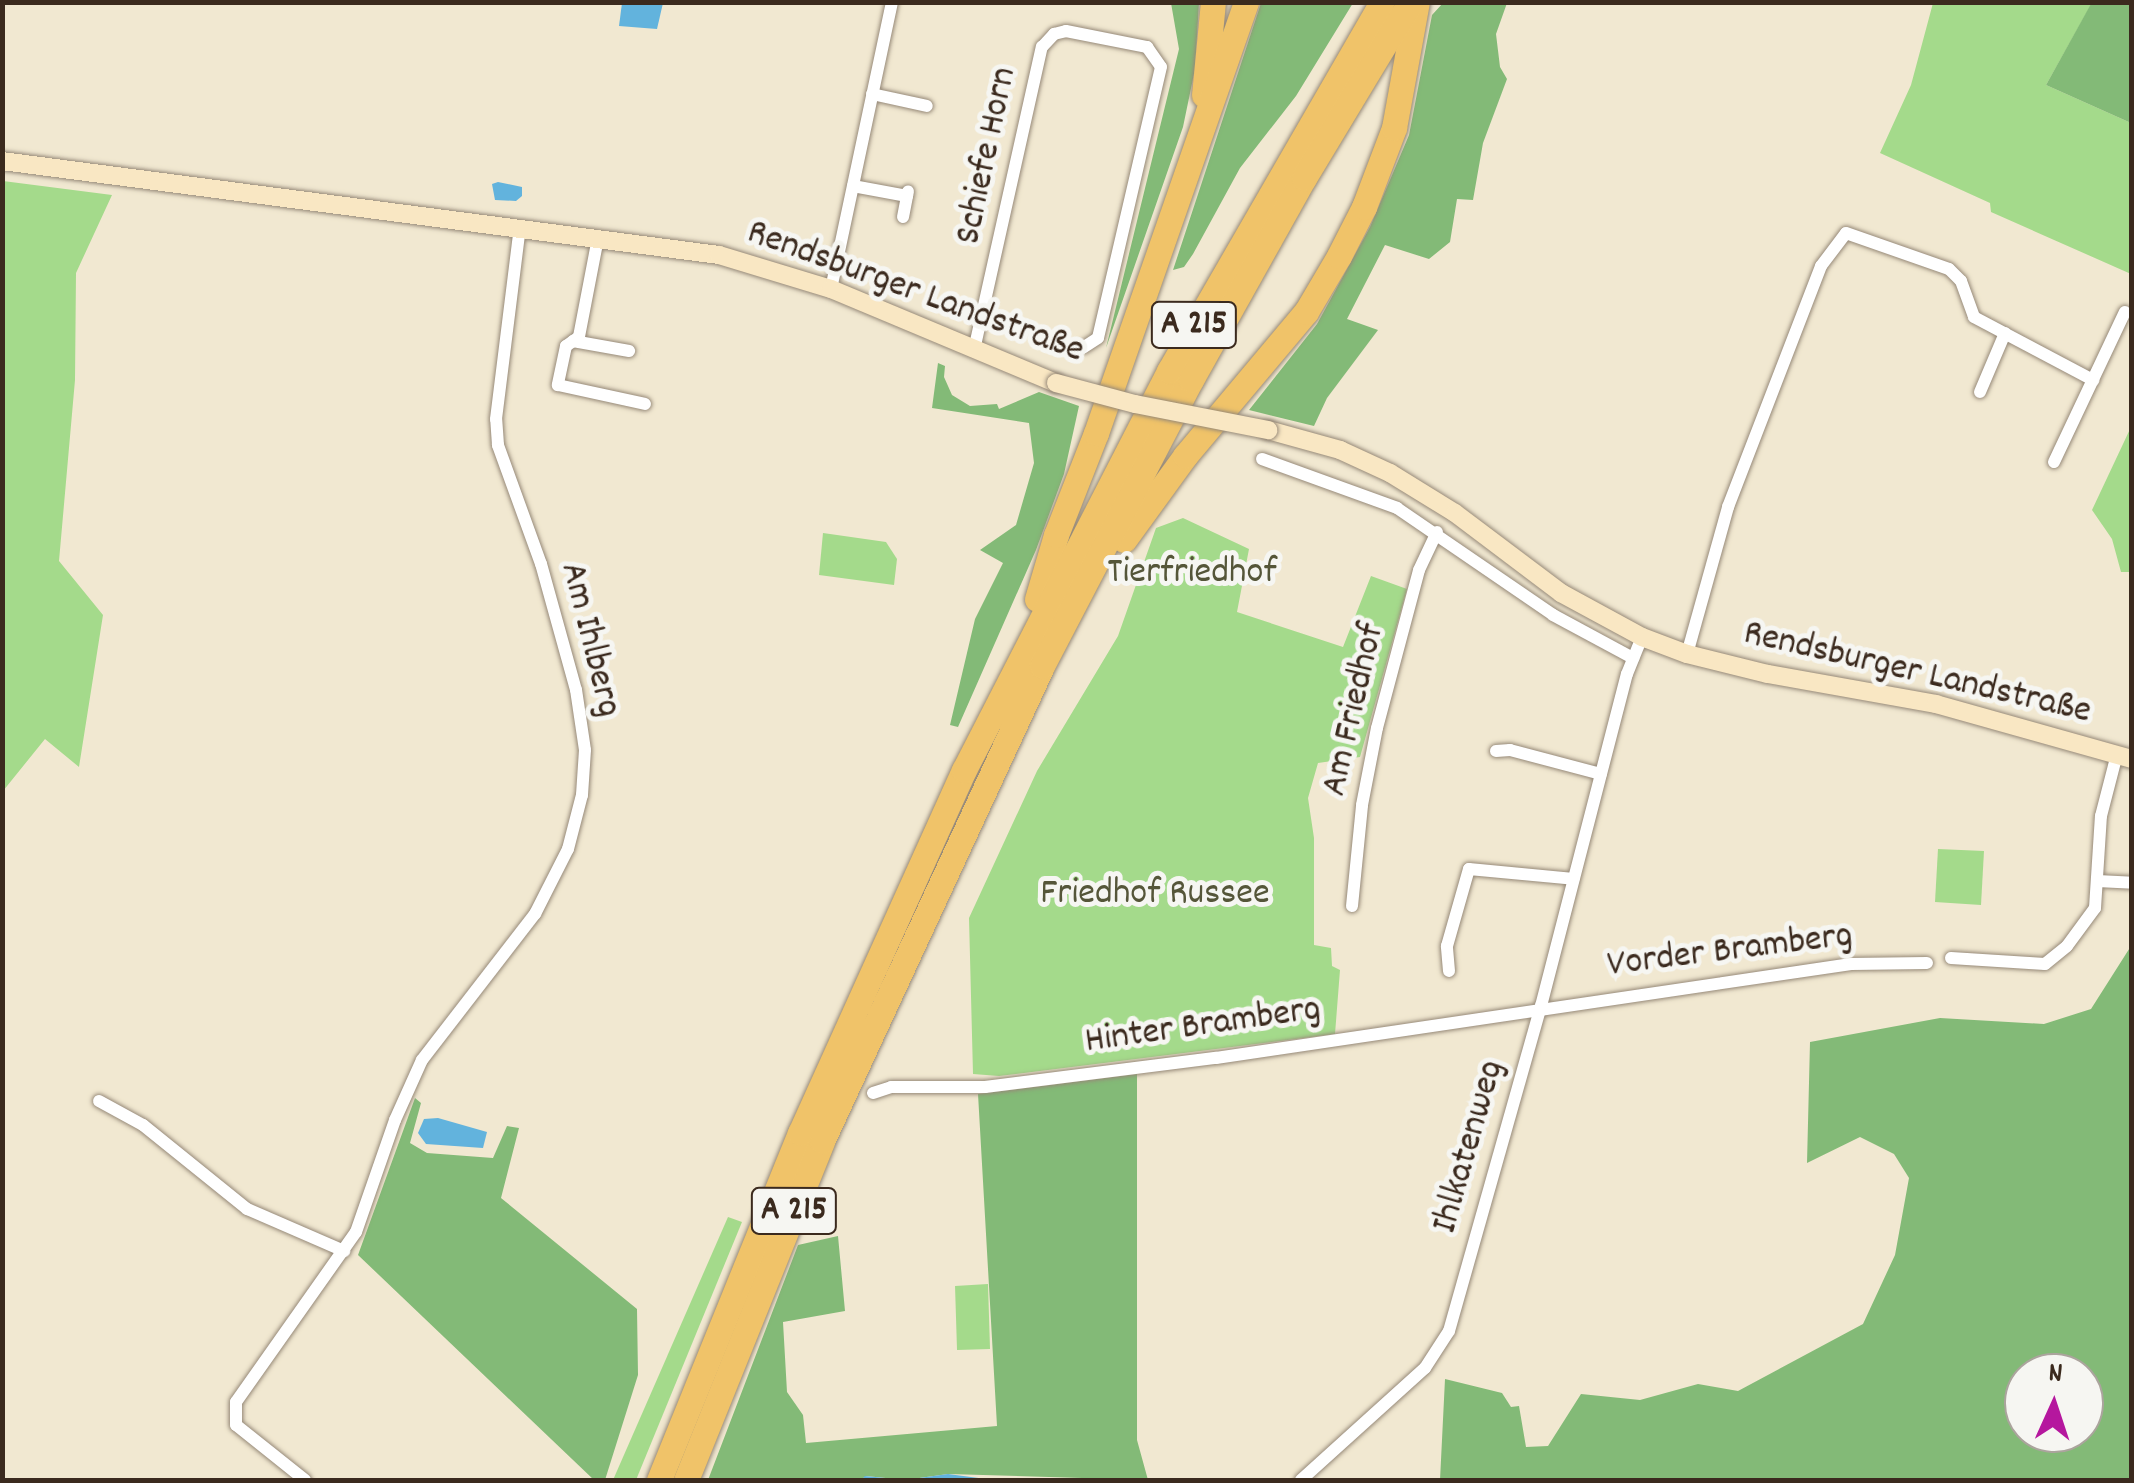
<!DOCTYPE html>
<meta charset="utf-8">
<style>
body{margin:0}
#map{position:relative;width:2134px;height:1483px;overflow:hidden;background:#f1e8d1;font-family:Dekko,sans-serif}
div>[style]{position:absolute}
.green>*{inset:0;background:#a4da8b}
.forest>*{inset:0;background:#83ba77}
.water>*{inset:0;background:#62b3dd}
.roads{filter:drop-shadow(0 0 2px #968978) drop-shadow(0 0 2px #968978)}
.street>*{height:12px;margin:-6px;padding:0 6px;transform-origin:6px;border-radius:6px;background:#fff}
.secondary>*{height:18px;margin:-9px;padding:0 9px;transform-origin:9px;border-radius:9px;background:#f9e7c3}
.highway>*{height:25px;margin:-12.5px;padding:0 12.5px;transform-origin:12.5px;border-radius:12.5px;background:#f0c369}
.bridges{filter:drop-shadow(0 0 2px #968978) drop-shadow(0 0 2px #968978)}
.secondary-bridge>*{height:18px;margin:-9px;padding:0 9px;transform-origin:9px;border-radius:9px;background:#f9e7c3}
span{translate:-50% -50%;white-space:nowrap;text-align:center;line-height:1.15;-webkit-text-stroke:10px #f6f6f2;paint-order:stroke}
.shield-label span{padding:2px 8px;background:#f6f6f2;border:2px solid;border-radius:8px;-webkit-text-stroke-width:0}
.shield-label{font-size:35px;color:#3b2a1e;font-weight:700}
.street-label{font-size:38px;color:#3b2a1e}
.park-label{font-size:38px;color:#555639}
.frame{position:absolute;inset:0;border:5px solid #3b2a1e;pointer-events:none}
.north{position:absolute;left:2004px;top:1353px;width:100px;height:100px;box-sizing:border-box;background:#f6f6f2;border:2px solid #aba49d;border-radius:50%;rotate:3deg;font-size:28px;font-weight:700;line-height:40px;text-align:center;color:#3b2a1e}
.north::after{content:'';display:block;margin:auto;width:35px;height:45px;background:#b5179e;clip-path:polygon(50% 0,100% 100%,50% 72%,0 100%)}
</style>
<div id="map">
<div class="green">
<i style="clip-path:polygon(1933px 3px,2092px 3px,2046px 85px,2131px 123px,2131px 274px,1991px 212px,1990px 203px,1880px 153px,1911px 85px)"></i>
<i style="clip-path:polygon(3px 181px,112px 195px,76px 273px,75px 380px,59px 561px,103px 615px,79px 767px,45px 739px,3px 791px)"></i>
<i style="clip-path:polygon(2131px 427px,2131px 572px,2121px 572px,2112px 539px,2092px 510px)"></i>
<i style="clip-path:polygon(1183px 518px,1249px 549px,1237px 612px,1343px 647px,1371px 576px,1407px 589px,1360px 757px,1318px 763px,1308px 798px,1314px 838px,1314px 945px,1331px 948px,1332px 966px,1340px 970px,1335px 1034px,999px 1076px,973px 1074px,969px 918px,1037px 771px,1118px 636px,1156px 528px)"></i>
<i style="clip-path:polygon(823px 533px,886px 542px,897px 559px,894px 585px,819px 575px)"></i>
<i style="clip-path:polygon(1938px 849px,1984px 851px,1981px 905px,1935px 902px)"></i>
<i style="clip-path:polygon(728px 1217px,742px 1222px,636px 1480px,613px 1480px)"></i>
<i style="clip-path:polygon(988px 1284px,990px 1349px,957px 1350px,955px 1286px)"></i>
</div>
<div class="forest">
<i style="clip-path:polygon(2092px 2px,2131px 3px,2131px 123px,2046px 85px)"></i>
<i style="clip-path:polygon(1171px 3px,1199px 3px,1195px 69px,1183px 127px,1106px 348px,1179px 49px)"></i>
<i style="clip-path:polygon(1261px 3px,1353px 3px,1296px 96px,1240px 168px,1193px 254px,1184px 267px,1173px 270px)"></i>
<i style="clip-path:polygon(1443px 3px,1507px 3px,1496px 34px,1500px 67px,1507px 79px,1483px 143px,1473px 200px,1457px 199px,1450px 242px,1429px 259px,1385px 245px,1347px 319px,1378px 330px,1327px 398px,1314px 426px,1249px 410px,1317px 324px,1370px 227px,1409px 135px,1432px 15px)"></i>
<i style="clip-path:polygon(938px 363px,945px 366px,944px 377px,952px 395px,970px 406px,997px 404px,999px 409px,1039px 392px,1079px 406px,1064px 474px,1036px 550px,958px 727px,950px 725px,975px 619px,1003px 563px,980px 550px,1016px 525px,1034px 463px,1029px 423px,932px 408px)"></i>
<i style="clip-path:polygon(evenodd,2131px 946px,2131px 1480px,1440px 1480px,1445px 1379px,1502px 1393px,1511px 1407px,1519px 1406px,1526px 1447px,1548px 1446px,1581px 1394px,1640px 1400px,1698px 1384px,1738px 1391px,1863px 1324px,1895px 1255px,1909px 1178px,1894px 1154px,1860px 1137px,1807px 1163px,1810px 1042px,1940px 1018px,2044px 1024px,2091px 1009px,2131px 946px,2084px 1373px,2084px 1433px,2024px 1433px,2024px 1373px,2084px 1373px)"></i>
<i style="clip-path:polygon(1137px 1074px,1137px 1440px,1148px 1480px,948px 1474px,905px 1480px,866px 1476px,861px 1480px,708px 1480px,798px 1245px,838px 1236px,845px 1311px,783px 1322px,787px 1392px,803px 1415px,806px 1443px,997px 1426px,978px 1094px)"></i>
<i style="clip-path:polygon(415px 1098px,421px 1103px,410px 1143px,427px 1153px,493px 1158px,507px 1126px,519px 1128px,501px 1198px,637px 1309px,638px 1375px,605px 1480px,594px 1480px,358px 1255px)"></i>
</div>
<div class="water">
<i style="clip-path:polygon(622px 3px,663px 3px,657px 29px,619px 26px)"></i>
<i style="clip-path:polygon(498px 182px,522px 187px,522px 196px,516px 201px,495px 200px,492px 184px)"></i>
<i style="clip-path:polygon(438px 1118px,487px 1132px,483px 1148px,426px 1144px,418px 1133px,424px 1119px)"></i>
<i style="clip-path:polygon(948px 1474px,986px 1479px,1064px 1480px,861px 1480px,865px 1476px,905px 1480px)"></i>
</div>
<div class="roads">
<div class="street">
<i style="left:872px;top:94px;width:56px;rotate:12.3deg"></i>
<i style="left:853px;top:186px;width:55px;rotate:10.5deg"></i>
<i style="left:903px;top:217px;width:26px;rotate:-79deg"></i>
<i style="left:598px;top:238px;width:101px;rotate:100.9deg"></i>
<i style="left:579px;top:337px;width:16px;rotate:145deg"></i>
<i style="left:566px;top:346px;width:40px;rotate:102deg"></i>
<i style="left:558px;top:385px;width:89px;rotate:12.3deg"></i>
<i style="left:831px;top:289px;width:293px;rotate:-78deg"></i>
<i style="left:573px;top:341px;width:57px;rotate:10.1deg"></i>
<i style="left:974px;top:350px;width:311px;rotate:-77.4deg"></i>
<i style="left:1042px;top:47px;width:18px;rotate:-47deg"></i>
<i style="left:1054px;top:34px;width:12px;rotate:-14deg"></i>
<i style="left:1066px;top:31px;width:83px;rotate:11.2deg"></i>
<i style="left:1147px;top:47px;width:24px;rotate:55deg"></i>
<i style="left:1161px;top:67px;width:278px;rotate:103.1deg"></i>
<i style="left:1098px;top:338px;width:17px;rotate:147deg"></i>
<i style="left:1980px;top:392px;width:64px;rotate:-67deg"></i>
<i style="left:1262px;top:459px;width:144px;rotate:19.9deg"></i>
<i style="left:1397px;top:508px;width:189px;rotate:34.4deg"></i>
<i style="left:1553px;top:615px;width:91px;rotate:28.3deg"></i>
<i style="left:2054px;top:462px;width:166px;rotate:-64.7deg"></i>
<i style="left:1687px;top:654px;width:153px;rotate:-74.4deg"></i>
<i style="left:1728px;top:507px;width:258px;rotate:-68.9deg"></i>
<i style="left:1821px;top:266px;width:41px;rotate:-52.9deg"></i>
<i style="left:1846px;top:233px;width:109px;rotate:19.3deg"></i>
<i style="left:1949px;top:269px;width:17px;rotate:45deg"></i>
<i style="left:1961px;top:281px;width:38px;rotate:70deg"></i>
<i style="left:1974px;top:317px;width:135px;rotate:27.9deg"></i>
<i style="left:1496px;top:751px;width:14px;rotate:-4deg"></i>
<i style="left:1510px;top:750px;width:94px;rotate:14.8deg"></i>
<i style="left:2098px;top:881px;width:34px;rotate:3deg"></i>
<i style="left:1352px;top:906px;width:101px;rotate:-84.3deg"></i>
<i style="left:1362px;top:805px;width:78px;rotate:-79deg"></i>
<i style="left:1377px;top:728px;width:163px;rotate:-75.1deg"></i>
<i style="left:1419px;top:570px;width:42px;rotate:-64.7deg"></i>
<i style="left:1951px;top:958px;width:94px;rotate:3.7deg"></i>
<i style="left:2045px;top:964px;width:28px;rotate:-39deg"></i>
<i style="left:2067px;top:946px;width:47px;rotate:-53.6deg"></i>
<i style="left:2095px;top:908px;width:92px;rotate:-86.3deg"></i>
<i style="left:2101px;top:816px;width:64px;rotate:-75.5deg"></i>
<i style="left:1449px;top:971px;width:25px;rotate:-95deg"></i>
<i style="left:1447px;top:946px;width:80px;rotate:-74.1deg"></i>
<i style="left:1469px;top:869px;width:105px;rotate:5.4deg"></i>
<i style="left:873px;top:1093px;width:19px;rotate:-18deg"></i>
<i style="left:891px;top:1087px;width:94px"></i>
<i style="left:985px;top:1087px;width:233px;rotate:-7.2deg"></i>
<i style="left:1216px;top:1058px;width:642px;rotate:-8.42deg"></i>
<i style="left:1851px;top:964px;width:76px;rotate:-0.8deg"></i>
<i style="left:99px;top:1101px;width:50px;rotate:28.6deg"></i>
<i style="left:143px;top:1125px;width:134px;rotate:38.9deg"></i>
<i style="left:247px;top:1209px;width:106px;rotate:23.4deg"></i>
<i style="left:305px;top:1480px;width:88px;rotate:-141.4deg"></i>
<i style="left:236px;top:1425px;width:23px;rotate:-90deg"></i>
<i style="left:236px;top:1402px;width:208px;rotate:-54.8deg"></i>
<i style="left:356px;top:1232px;width:119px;rotate:-70.8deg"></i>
<i style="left:395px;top:1120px;width:66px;rotate:-65.8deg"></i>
<i style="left:422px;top:1060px;width:185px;rotate:-52.3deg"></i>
<i style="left:535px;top:914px;width:73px;rotate:-63.1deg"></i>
<i style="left:568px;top:849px;width:56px;rotate:-75.5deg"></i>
<i style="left:582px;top:795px;width:45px;rotate:-86.2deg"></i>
<i style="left:585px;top:750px;width:61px;rotate:-98.5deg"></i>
<i style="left:576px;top:690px;width:131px;rotate:-105.5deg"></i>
<i style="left:541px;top:564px;width:127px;rotate:-109.9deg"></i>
<i style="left:498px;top:445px;width:26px;rotate:-94deg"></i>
<i style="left:496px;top:419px;width:193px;rotate:-82.9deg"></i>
<i style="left:1301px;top:1480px;width:167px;rotate:-42.1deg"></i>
<i style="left:1425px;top:1368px;width:44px;rotate:-57deg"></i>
<i style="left:1449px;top:1331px;width:338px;rotate:-74.2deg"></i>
<i style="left:1541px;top:1006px;width:343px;rotate:-75.5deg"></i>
<i style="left:1627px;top:674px;width:40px;rotate:-68deg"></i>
</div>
<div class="secondary">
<i style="left:2px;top:161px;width:723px;rotate:7.47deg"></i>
<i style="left:719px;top:255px;width:117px;rotate:16.9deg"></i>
<i style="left:831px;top:289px;width:244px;rotate:22.7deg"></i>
<i style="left:1268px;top:430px;width:75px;rotate:15.5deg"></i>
<i style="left:1340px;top:450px;width:55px;rotate:24.7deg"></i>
<i style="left:1390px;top:473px;width:76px;rotate:31.6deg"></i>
<i style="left:1455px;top:513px;width:133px;rotate:37deg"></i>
<i style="left:1561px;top:593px;width:92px;rotate:28.5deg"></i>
<i style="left:1642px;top:637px;width:48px;rotate:20.7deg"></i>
<i style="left:1687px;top:654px;width:83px;rotate:13.9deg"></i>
<i style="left:1768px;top:674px;width:171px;rotate:10.1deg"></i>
<i style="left:1936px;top:704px;width:204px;rotate:15.7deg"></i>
</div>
<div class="highway">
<i style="left:1204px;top:95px;width:93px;rotate:-84.5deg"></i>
<i style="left:1124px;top:540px;width:104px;rotate:-54deg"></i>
<i style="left:1185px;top:456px;width:188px;rotate:-50deg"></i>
<i style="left:1306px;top:312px;width:65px;rotate:-59.5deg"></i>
<i style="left:1339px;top:256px;width:55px;rotate:-63deg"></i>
<i style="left:1364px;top:207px;width:85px;rotate:-69.2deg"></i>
<i style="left:1394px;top:128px;width:128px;rotate:-79.7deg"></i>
<i style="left:1037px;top:599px;width:67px;rotate:-73.5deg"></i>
<i style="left:1056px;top:535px;width:110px;rotate:-68.6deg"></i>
<i style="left:1096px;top:433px;width:456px;rotate:-70.8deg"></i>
<i style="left:659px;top:1480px;width:375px;rotate:-67.9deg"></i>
<i style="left:800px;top:1133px;width:398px;rotate:-65.7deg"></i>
<i style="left:964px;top:770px;width:449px;rotate:-62.8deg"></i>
<i style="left:1169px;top:371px;width:426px;rotate:-60deg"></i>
<i style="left:686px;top:1480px;width:365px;rotate:-68.1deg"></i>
<i style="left:822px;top:1141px;width:523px;rotate:-65.15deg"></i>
<i style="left:1042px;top:666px;width:322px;rotate:-62.5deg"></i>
<i style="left:1191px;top:380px;width:231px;rotate:-60.8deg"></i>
<i style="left:1304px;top:178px;width:205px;rotate:-58.9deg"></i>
</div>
</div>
<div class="bridges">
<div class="secondary-bridge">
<i style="left:1056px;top:383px;width:82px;rotate:14.9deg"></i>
<i style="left:1135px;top:404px;width:136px;rotate:11.1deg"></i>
</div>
</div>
<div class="shield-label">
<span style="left:1194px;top:325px">A 215</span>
<span style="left:794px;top:1211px">A 215</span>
</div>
<div class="street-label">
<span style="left:988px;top:156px;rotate:-78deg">Schiefe Horn</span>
<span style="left:915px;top:293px;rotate:20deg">Rendsburger Landstraße</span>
<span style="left:589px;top:640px;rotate:76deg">Am Ihlberg</span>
<span style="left:1917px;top:674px;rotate:13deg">Rendsburger Landstraße</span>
<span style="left:1355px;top:710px;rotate:-77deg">Am Friedhof</span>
<span style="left:1730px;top:952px;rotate:-7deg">Vorder Bramberg</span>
<span style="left:1203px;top:1027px;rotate:-8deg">Hinter Bramberg</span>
<span style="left:1470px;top:1147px;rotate:-74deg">Ihlkatenweg</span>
</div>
<div class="park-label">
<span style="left:1192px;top:574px">Tierfriedhof</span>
<span style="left:1155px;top:895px">Friedhof Russee</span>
</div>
<div class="frame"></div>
<div class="north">N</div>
</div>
